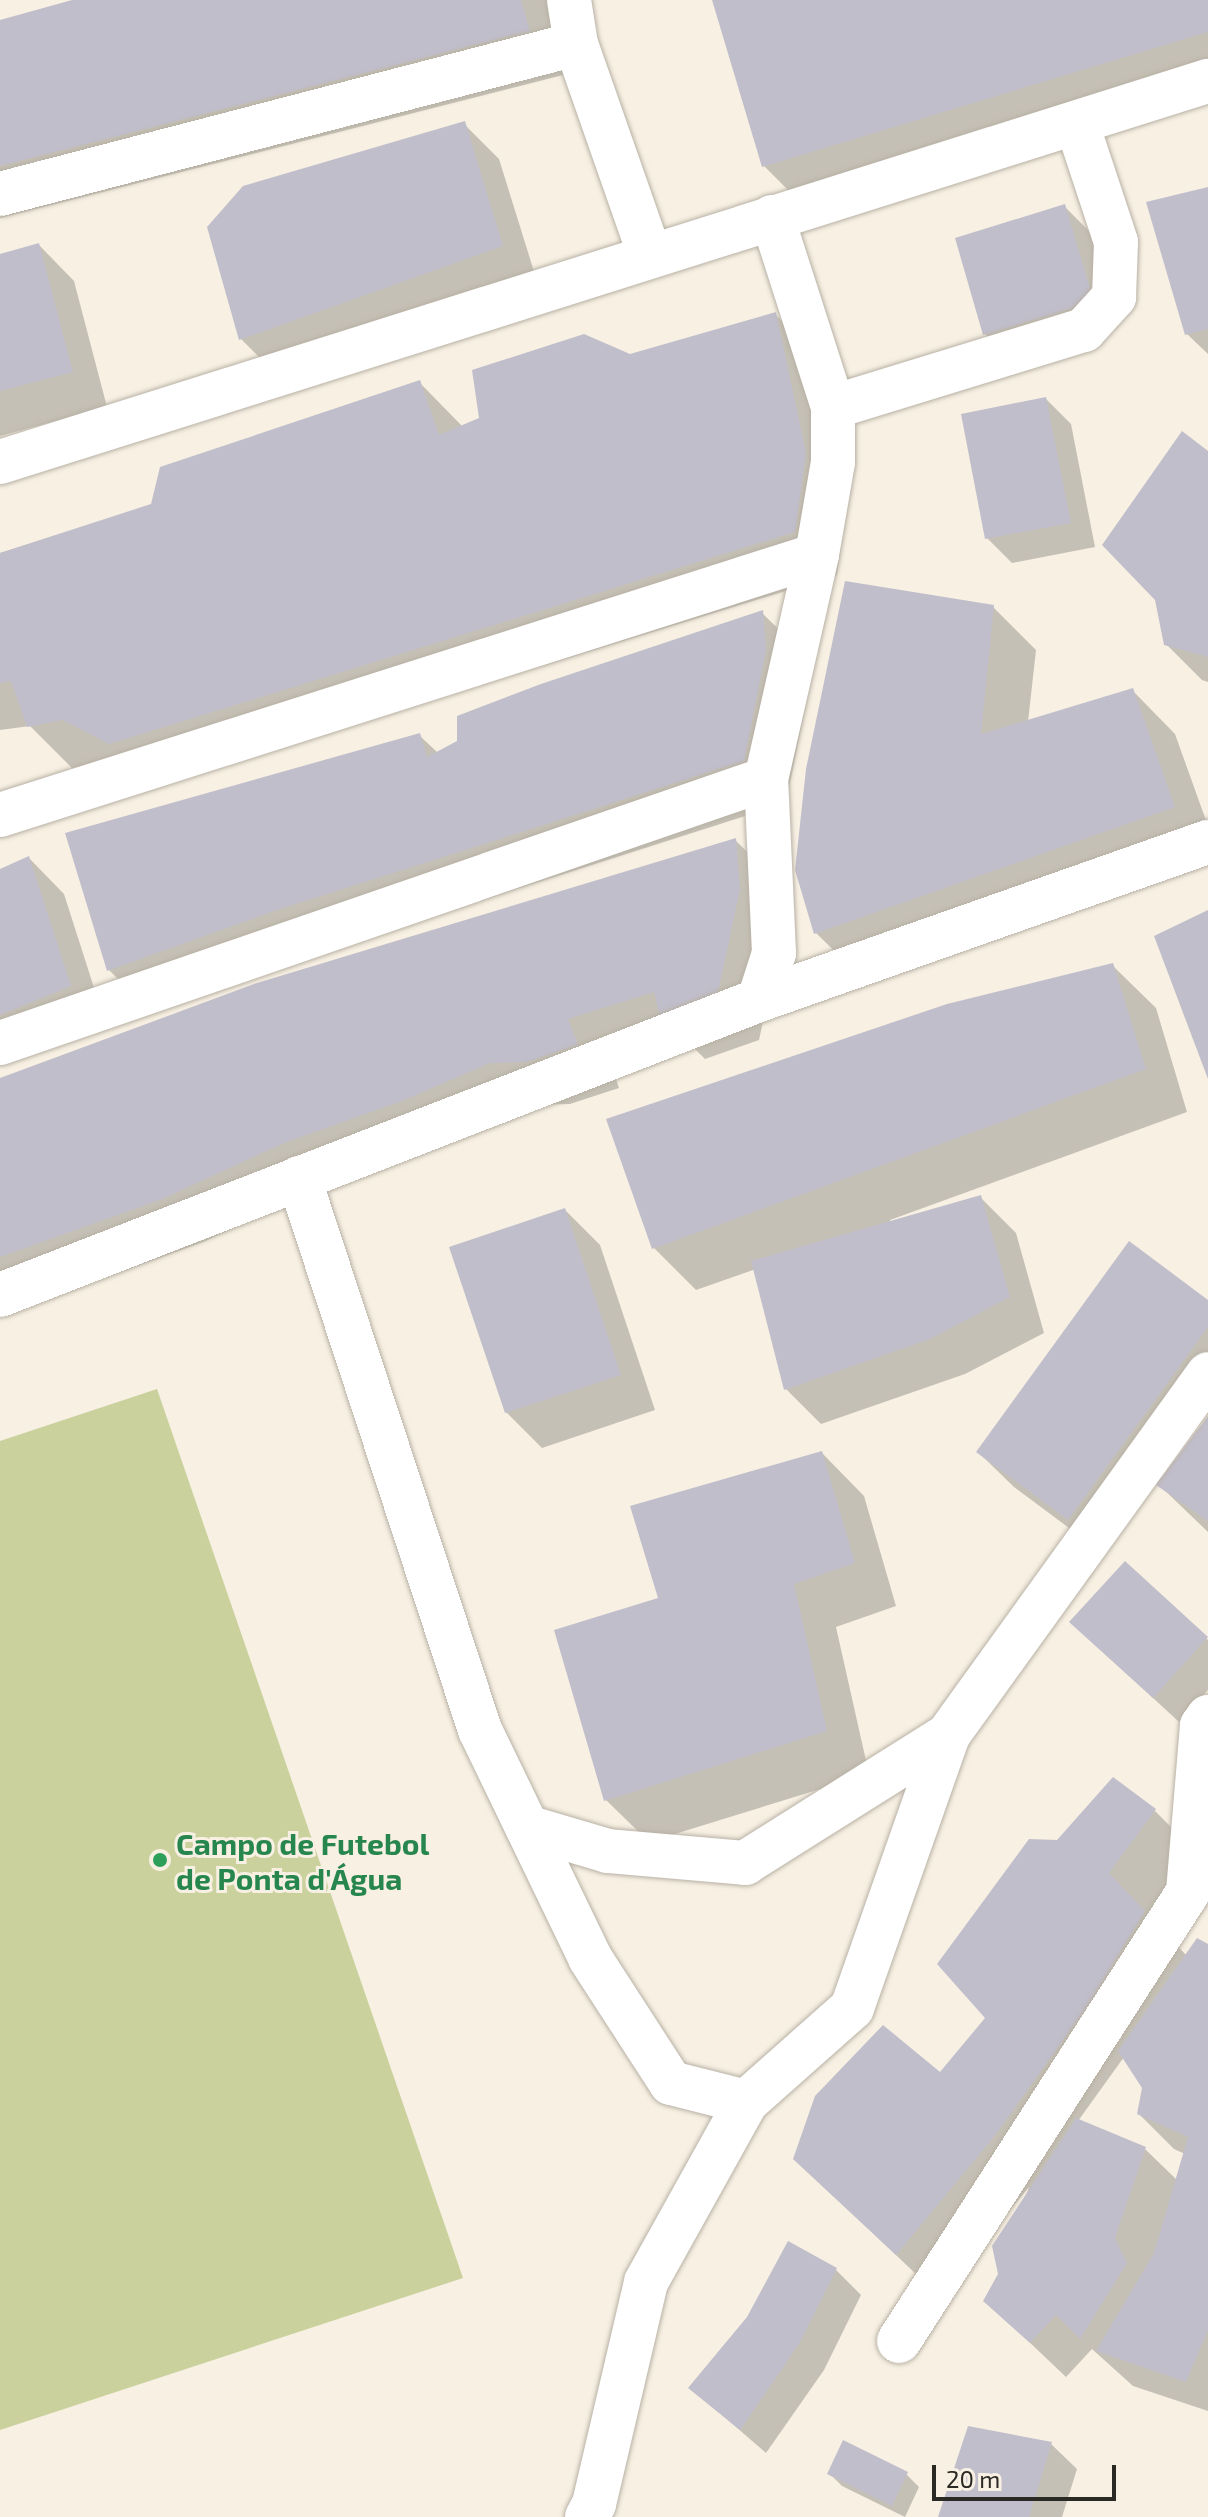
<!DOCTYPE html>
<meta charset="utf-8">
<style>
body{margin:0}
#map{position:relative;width:1208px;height:2517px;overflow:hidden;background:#f7f0e3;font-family:"Exo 2",sans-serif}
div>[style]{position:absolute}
.green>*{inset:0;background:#cad19c}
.shadow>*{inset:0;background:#0003}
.building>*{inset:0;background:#c1becb}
.roads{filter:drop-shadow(0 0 2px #b8b1a5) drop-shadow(0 0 2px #b8b1a5)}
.minor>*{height:44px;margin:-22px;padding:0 22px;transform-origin:22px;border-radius:22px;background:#fff}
.dots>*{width:22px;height:22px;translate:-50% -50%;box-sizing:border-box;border:4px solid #f7f0e3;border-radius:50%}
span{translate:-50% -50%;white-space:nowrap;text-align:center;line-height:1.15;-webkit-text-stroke:6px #f7f0e3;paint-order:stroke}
.leisure-label{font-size:30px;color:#27864d;font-weight:700}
.left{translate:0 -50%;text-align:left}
.scale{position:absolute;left:932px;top:2465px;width:184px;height:36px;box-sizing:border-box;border:4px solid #2b2924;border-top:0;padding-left:10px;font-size:24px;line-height:28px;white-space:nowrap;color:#2b2924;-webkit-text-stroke:6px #f7f0e3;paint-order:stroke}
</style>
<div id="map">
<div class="green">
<i style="clip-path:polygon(157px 1389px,463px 2278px,0 2430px,0 1441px)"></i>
</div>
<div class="shadow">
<i style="clip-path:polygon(80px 0,552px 0,571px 73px,0 218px,0 22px)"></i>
<i style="clip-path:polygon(714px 0,1208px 0,1208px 64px,789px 191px,764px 166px)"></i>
<i style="clip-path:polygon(464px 124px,499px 159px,537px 281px,276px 374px,241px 339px)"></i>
<i style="clip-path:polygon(1208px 189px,1208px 354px,1187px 334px)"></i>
<i style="clip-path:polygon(1065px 207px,1090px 232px,1118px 327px,1010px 359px,985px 334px)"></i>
<i style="clip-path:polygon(39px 245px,74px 281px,107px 407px,0 436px,0 256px)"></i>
<i style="clip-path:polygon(775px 314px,818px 357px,848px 497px,837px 575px,153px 786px,107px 762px,72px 768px,30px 726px,0 730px,0 553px,153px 505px,419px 382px,463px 427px,630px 356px)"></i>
<i style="clip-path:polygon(1046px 399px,1071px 424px,1095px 547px,1012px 563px,987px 538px)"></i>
<i style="clip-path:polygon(1208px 454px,1208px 682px,1202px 680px,1166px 644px)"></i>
<i style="clip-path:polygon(993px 607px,1036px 650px,1028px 722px,1133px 691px,1175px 734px,1208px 826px,859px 975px,816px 933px)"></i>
<i style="clip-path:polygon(762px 613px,805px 655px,808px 694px,786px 803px,323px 951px,152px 1013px,109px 970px,419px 735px,438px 753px)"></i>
<i style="clip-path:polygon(735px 840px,778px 882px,782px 933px,759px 1040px,705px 1059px,684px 1038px,610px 1061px,619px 1088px,570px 1104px,534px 1105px,327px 1185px,203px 1242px,7px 1313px,0 1309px,0 1081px)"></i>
<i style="clip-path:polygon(29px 858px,64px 894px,105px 1022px,0 1064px,0 871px)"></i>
<i style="clip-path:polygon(1113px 966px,1156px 1008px,1187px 1112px,890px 1220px,891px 1223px,981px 1198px,1016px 1233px,1044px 1333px,965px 1374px,821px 1424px,786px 1389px,756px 1269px,696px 1290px,654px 1248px)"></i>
<i style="clip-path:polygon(565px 1210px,600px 1245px,655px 1410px,542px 1448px,506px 1412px)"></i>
<i style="clip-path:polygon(1208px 1303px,1208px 1410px,1160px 1477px,1163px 1479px,1208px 1419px,1208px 1532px,1156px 1482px,1104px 1554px,1014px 1487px,978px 1452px)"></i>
<i style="clip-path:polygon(822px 1453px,864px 1496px,896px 1606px,836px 1627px,869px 1774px,649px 1842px,606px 1800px,661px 1599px)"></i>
<i style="clip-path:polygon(1125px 1564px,1208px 1640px,1208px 1690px,1179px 1722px,1071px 1622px)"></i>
<i style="clip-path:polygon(evenodd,1154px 1810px,1197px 1853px,1150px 1917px,1187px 1956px,1208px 1947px,1208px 2411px,1133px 2386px,1092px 2349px,1066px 2377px,986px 2301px,1000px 2274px,1029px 2187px,939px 2296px,795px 2159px,941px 2075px,987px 2018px,1058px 1842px,1154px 1810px,1124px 2057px,1144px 2087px,1139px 2114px,1174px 2149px,1185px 2154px,1178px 2181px,1145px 2149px,1078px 2121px,1124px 2057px)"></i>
<i style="clip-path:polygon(835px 2269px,861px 2295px,824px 2370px,766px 2453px,691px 2388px)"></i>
<i style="clip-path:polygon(1051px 2444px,1077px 2469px,1062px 2517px,940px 2517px)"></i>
<i style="clip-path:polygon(829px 2473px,906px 2474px,919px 2487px,905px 2517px,842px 2486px)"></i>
</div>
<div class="building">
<i style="clip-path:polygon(72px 0,521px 0,530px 31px,0 166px,0 20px)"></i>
<i style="clip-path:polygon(712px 0,1208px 0,1208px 32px,762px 167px)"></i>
<i style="clip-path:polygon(465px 121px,503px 246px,239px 340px,207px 227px,243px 186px)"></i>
<i style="clip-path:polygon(1208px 187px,1208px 329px,1185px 335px,1146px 202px)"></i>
<i style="clip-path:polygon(1065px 204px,1094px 302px,983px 335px,955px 238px)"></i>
<i style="clip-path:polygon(39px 243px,73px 372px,0 391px,0 254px)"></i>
<i style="clip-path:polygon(776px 312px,806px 453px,795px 532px,109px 744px,63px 720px,27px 727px,11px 681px,0 683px,0 553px,151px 504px,160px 467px,420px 380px,439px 435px,479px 418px,472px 370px,584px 334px,630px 354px)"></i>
<i style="clip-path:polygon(1046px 397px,1071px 523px,985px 539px,961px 414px)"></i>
<i style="clip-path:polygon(1182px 431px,1208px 451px,1208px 657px,1164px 645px,1155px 600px,1102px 545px)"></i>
<i style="clip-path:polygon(845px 581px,994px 605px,981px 734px,1133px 688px,1175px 807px,814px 934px,795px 870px,806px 769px)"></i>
<i style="clip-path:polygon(763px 610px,766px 650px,744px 761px,280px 909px,107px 971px,65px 833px,420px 733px,427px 757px,457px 741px,457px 716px,541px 684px)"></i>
<i style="clip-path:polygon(736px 838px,740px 889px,717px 997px,660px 1017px,654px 992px,568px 1019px,578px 1045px,526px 1062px,490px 1063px,402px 1101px,284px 1143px,160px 1200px,0 1257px,0 1078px,257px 983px)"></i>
<i style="clip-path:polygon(29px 856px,71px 986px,0 1015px,0 869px)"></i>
<i style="clip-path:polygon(1208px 910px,1208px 1079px,1154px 936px)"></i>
<i style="clip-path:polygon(1113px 963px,1146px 1069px,652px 1249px,606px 1119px,947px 1004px)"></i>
<i style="clip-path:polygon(981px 1195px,1010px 1297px,930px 1339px,784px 1390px,751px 1261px)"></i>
<i style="clip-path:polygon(565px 1208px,621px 1375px,505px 1413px,449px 1247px)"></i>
<i style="clip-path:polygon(1129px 1241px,1208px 1300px,1208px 1327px,1068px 1520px,976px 1452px)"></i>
<i style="clip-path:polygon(1208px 1416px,1208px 1521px,1156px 1485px)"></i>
<i style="clip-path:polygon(822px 1451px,855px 1563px,794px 1584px,827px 1731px,604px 1801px,554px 1630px,658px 1598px,630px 1506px)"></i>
<i style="clip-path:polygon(1125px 1561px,1208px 1637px,1153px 1698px,1069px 1622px)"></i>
<i style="clip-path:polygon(1113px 1777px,1156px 1809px,1109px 1873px,1145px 1911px,1087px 2007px,993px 2138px,896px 2255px,793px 2159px,815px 2096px,883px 2025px,940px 2072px,985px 2018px,937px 1964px,1029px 1839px,1057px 1840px)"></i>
<i style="clip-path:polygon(1197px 1938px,1208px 1944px,1208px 2330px,1186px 2382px,1096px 2351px,1154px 2253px,1188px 2137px,1137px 2114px,1142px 2088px,1118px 2051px)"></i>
<i style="clip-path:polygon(1076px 2118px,1146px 2147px,1115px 2238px,1127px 2263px,1080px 2339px,1056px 2315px,1030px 2343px,983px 2301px,998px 2274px,992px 2246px)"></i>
<i style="clip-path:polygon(788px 2241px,837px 2268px,799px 2344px,740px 2430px,688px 2388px,747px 2317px)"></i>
<i style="clip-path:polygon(968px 2426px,1052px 2442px,1029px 2517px,938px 2517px)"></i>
<i style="clip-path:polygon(843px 2440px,908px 2472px,892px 2506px,827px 2474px)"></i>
</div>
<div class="roads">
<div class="minor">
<i style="left:569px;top:0;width:45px;rotate:81deg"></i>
<i style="left:576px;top:44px;width:224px;rotate:70.7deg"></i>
<i style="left:0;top:194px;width:595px;rotate:-14.6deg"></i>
<i style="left:772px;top:217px;width:200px;rotate:72.2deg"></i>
<i style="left:833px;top:407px;width:55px;rotate:90deg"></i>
<i style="left:833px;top:462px;width:94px;rotate:99.8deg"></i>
<i style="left:833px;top:407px;width:263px;rotate:-17.1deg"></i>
<i style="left:1084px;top:330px;width:45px;rotate:-47.7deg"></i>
<i style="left:1114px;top:297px;width:55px;rotate:-87.9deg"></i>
<i style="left:1116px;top:242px;width:124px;rotate:-108.3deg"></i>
<i style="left:0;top:462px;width:1267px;rotate:-17.51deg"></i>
<i style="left:0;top:815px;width:857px;rotate:-17.65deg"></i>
<i style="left:817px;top:555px;width:230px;rotate:102.8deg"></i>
<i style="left:766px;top:779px;width:810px;rotate:160.98deg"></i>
<i style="left:759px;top:1000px;width:49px;rotate:-72.3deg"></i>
<i style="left:774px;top:953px;width:174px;rotate:-92.6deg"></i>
<i style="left:299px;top:1178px;width:581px;rotate:71.85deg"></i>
<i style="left:480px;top:1730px;width:253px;rotate:64.2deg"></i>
<i style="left:590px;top:1958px;width:149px;rotate:57.1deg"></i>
<i style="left:671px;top:2083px;width:77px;rotate:14.2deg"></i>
<i style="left:746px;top:2102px;width:142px;rotate:-41.6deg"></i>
<i style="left:852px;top:2008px;width:289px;rotate:-70.6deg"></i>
<i style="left:948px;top:1735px;width:445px;rotate:-54.2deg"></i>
<i style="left:0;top:1295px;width:814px;rotate:-21.24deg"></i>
<i style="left:759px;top:1000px;width:476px;rotate:-19.4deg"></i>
<i style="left:527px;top:1827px;width:84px;rotate:16.5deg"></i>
<i style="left:608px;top:1851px;width:138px;rotate:5deg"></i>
<i style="left:745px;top:1863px;width:240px;rotate:-32.2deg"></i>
<i style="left:899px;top:2341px;width:534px;rotate:-57.23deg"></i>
<i style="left:1188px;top:1892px;width:167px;rotate:-85.2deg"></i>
<i style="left:1202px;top:1726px;width:11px;rotate:-56deg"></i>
<i style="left:587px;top:2517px;width:15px;rotate:-62deg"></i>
<i style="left:594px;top:2504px;width:228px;rotate:-76.8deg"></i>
<i style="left:646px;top:2282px;width:206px;rotate:-60.9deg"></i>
</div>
</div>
<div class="dots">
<i style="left:160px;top:1860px;background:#2e9e5b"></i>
</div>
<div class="leisure-label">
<span class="left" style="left:176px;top:1860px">Campo de Futebol<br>de Ponta d'Água</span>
</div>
<div class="scale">20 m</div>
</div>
